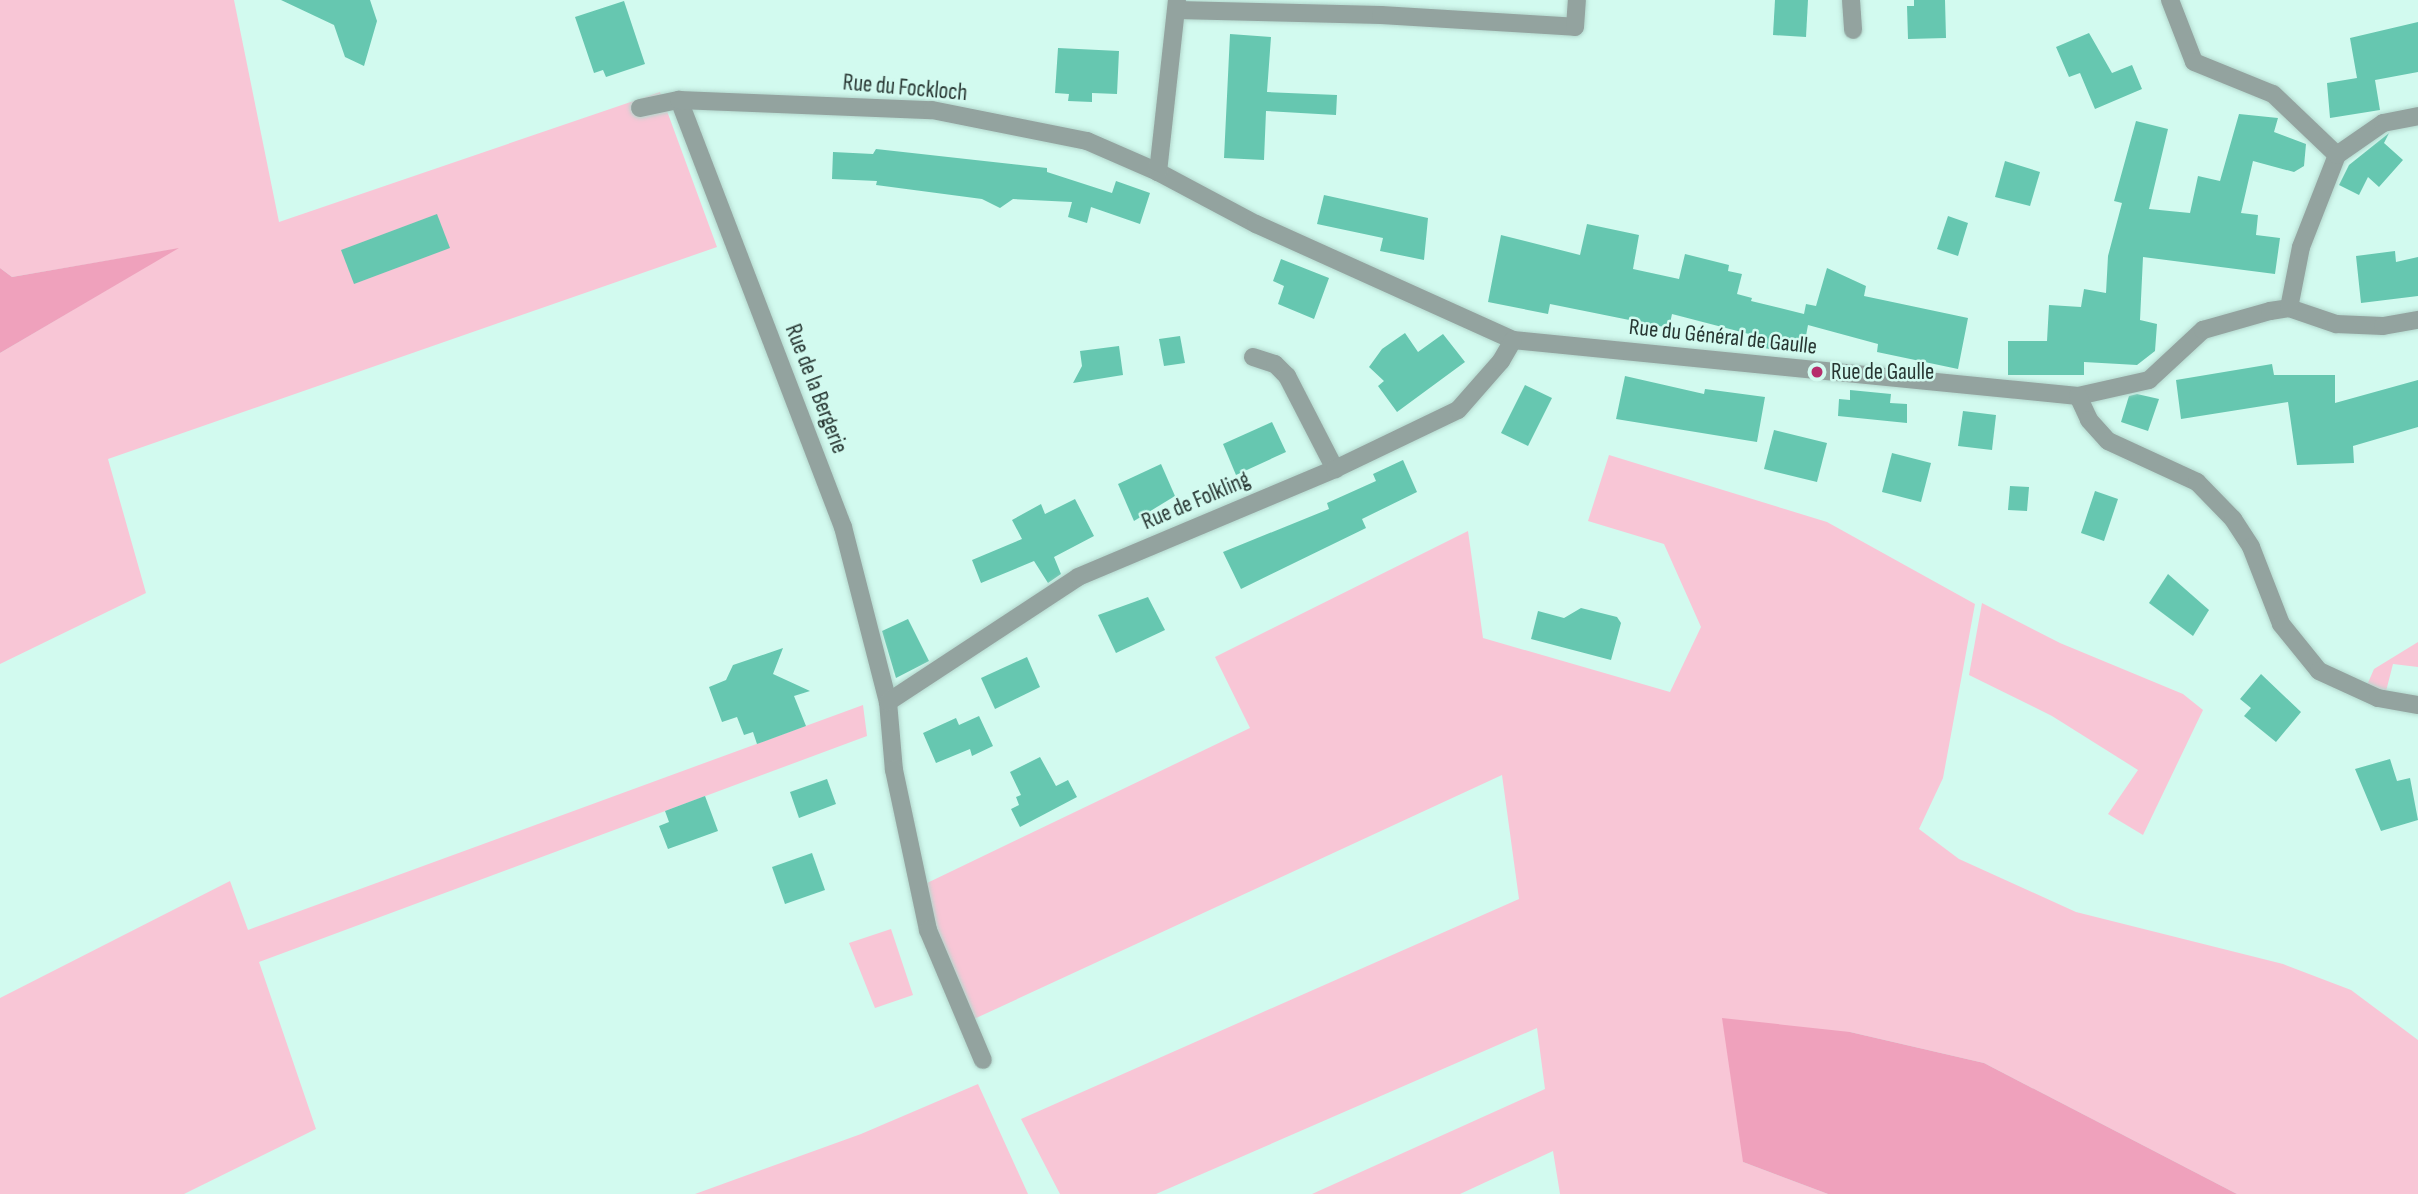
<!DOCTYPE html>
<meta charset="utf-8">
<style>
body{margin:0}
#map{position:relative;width:2418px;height:1194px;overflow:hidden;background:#d2faef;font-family:"Sofia Sans Condensed",sans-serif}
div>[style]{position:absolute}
.green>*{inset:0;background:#f8c6d6}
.forest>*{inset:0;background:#efa1bc}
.building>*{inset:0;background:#66c7b0}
.roads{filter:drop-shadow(0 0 2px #b3d7cd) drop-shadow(0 0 2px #b3d7cd)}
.minor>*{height:18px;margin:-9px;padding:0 9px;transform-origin:9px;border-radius:9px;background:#93a39f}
.dots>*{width:19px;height:19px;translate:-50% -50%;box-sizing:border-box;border:4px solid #d2faef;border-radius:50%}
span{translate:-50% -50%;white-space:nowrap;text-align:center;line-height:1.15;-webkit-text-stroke:5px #d2faef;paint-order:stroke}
.street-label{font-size:23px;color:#273632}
.poi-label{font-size:23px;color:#273632}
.left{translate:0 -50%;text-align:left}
</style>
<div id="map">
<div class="green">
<i style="clip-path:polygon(0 0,234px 0,279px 222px,660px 92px,717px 247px,108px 459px,146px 593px,0 664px,0 353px,176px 249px,12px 277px,0 268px)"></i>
<i style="clip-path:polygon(1609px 455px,1827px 522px,1975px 604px,1943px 778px,1919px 829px,1959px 859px,2076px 912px,2283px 964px,2351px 990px,2418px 1040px,2418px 1194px,2237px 1194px,1984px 1063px,1850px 1032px,1743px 1162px,1828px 1194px,1560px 1194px,1553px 1151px,1460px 1194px,1312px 1194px,1545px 1089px,1537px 1028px,1156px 1194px,1060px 1194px,1021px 1119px,1519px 899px,1502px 775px,974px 1019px,936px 928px,925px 884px,1250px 728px,1215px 657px,1468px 531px,1483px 638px,1670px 692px,1701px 627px,1664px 544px,1588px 521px)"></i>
<i style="clip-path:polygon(1982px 603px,2060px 643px,2183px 694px,2203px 710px,2143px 835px,2108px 814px,2138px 770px,2052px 716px,1969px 675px)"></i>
<i style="clip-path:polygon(2418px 642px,2418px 667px,2393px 664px,2384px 699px,2364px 692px,2374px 669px)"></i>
<i style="clip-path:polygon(863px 705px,867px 736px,259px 962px,316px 1129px,184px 1194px,0 1194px,0 998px,230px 881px,248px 930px)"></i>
<i style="clip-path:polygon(891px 929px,913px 995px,875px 1008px,849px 943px)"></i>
<i style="clip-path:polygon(978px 1084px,1028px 1194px,695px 1194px,861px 1134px)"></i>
</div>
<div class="forest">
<i style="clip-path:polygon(179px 248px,0 353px,0 268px,12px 277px)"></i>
<i style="clip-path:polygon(1722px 1018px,1850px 1032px,1984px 1063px,2237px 1194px,1828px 1194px,1743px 1162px)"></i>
</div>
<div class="building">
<i style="clip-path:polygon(281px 0,370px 0,377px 21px,364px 66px,345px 57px,334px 25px)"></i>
<i style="clip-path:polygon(1775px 0,1808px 0,1806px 37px,1773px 35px)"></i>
<i style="clip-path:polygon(1914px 0,1945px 0,1946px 38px,1908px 39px,1907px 6px,1914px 6px)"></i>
<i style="clip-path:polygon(624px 1px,645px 64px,606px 77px,603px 70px,594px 73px,575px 17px)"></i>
<i style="clip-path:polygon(2418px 22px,2418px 72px,2375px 80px,2380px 110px,2330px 118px,2327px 83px,2357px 78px,2350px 38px)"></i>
<i style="clip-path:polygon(2089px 33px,2112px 73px,2132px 65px,2142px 89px,2095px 109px,2080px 73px,2069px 77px,2056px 47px)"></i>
<i style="clip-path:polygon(1230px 34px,1271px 37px,1267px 92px,1337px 95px,1336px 115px,1266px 111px,1264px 160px,1224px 158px)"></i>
<i style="clip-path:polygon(1058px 48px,1119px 51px,1117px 94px,1092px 93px,1092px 102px,1068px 101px,1069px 94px,1055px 93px)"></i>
<i style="clip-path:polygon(2239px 114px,2278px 118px,2274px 132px,2306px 144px,2304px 166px,2294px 172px,2253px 161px,2241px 213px,2258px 215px,2256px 235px,2280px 238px,2275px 274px,2143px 257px,2140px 320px,2157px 324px,2155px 351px,2137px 365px,2084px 362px,2084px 375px,2008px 375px,2008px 341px,2047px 341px,2049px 305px,2081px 307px,2084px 289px,2106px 293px,2108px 256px,2122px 203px,2114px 201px,2136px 121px,2168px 129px,2149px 209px,2190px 213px,2198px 176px,2220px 181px)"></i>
<i style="clip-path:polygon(2389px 133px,2384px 143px,2403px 160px,2379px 187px,2368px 177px,2359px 195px,2339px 185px,2349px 165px)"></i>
<i style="clip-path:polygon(876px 149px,1047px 168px,1047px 172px,1112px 193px,1116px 181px,1150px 193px,1140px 224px,1091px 207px,1087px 223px,1068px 217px,1072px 202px,1013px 199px,1000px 208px,982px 199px,876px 185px,877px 181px,832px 179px,833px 152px,873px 154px)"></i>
<i style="clip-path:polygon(2005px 161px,2040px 172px,2030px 206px,1995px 197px)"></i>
<i style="clip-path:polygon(1324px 195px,1428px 218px,1424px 260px,1380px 251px,1383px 238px,1317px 224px)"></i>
<i style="clip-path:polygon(437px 214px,450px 248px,354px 284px,341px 250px)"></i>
<i style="clip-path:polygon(1948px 216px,1968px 223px,1958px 256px,1937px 249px)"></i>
<i style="clip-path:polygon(1587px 224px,1639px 235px,1633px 269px,1679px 279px,1685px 254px,1729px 265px,1728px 271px,1742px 274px,1737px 294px,1752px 298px,1751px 301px,1804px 314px,1806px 304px,1816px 306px,1827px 268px,1866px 286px,1864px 296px,1968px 318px,1958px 369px,1877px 352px,1878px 344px,1808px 325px,1805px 341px,1787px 338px,1784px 352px,1746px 344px,1749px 334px,1672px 314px,1669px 328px,1550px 304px,1548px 314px,1488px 302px,1501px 235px,1580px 255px)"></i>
<i style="clip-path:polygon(2395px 251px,2396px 262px,2418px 257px,2418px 296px,2361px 303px,2356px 256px)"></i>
<i style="clip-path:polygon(1281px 259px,1329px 278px,1314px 319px,1278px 304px,1284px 286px,1273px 281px)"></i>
<i style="clip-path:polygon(1405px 333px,1418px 352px,1443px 334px,1465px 362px,1397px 412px,1378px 386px,1384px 381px,1369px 367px,1382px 349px)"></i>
<i style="clip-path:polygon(1180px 336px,1185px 363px,1164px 366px,1159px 339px)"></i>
<i style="clip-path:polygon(1119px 346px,1123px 375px,1073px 383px,1082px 366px,1080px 351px)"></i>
<i style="clip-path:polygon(2272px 364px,2274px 375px,2335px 375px,2335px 403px,2418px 380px,2418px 427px,2353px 446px,2354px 463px,2297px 465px,2288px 402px,2181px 419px,2176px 380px)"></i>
<i style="clip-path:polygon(1625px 376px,1704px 394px,1705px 389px,1765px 397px,1757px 442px,1616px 419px)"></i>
<i style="clip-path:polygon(1525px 385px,1552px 398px,1528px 446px,1501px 433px)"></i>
<i style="clip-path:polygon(1850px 390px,1891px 394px,1890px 403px,1907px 404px,1907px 423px,1838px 416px,1839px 399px,1850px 400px)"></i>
<i style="clip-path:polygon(2137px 394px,2159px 399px,2148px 431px,2121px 422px,2129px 396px)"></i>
<i style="clip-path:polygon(1963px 411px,1996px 415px,1992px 450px,1958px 446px)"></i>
<i style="clip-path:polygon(1272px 422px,1286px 452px,1236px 475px,1223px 444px)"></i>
<i style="clip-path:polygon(1774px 430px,1827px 443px,1817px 482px,1764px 469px)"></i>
<i style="clip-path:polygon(1892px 453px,1931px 463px,1921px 502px,1882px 492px)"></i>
<i style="clip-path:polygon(1403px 460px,1417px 492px,1362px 519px,1366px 528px,1241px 589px,1223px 552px,1329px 509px,1327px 503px,1376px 481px,1373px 474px)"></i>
<i style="clip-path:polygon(1161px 464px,1175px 496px,1134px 521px,1118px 484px)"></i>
<i style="clip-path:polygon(2010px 486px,2029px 487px,2027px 511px,2008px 510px)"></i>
<i style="clip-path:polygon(2095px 491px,2118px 499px,2104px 541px,2081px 533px)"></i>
<i style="clip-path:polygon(1075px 499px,1094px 536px,1054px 557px,1061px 574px,1048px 583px,1034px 561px,981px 583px,972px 560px,1022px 539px,1012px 520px,1041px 504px,1045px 514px)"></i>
<i style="clip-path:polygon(2168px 574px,2209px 610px,2193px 636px,2149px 603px)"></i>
<i style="clip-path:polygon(1148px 597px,1165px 630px,1116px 653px,1098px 615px)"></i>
<i style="clip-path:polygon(1581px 608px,1617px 617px,1621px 623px,1611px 660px,1531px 639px,1538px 611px,1564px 618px)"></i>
<i style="clip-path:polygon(908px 619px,929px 661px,896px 678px,882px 631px)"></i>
<i style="clip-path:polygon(783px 648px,773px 674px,810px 691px,794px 696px,806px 726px,757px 744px,753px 732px,744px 735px,737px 717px,722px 722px,709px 687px,726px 680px,733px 665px)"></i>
<i style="clip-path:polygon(1027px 657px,1040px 687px,995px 709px,981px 678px)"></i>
<i style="clip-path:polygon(2261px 674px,2301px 712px,2276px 742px,2244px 716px,2251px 708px,2240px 699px)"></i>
<i style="clip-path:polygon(979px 716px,993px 746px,972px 756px,970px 749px,936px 763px,923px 733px,956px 718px,959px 725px)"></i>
<i style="clip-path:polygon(1040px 757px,1056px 786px,1068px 780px,1077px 797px,1020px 827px,1011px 809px,1019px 805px,1016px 797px,1021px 795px,1010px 772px)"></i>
<i style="clip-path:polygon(2390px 759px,2397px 781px,2410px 778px,2418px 820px,2381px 831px,2355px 769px)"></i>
<i style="clip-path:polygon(827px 779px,836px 804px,799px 818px,790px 792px)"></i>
<i style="clip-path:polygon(705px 796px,718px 831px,668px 849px,659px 826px,669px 822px,665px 811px)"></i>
<i style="clip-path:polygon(812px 853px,825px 890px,785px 904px,772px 867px)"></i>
</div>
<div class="roads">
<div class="minor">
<i style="left:1851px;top:0;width:30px;rotate:86deg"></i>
<i style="left:2170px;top:0;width:66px;rotate:68.8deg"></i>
<i style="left:2194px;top:62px;width:85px;rotate:22.1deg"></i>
<i style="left:2273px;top:94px;width:88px;rotate:43.6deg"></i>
<i style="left:1177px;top:10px;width:204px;rotate:1.4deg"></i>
<i style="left:1381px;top:15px;width:194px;rotate:3.5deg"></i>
<i style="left:1575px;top:27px;width:27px;rotate:-86deg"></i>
<i style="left:679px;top:100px;width:457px;rotate:69deg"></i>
<i style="left:843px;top:527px;width:181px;rotate:75.6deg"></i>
<i style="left:888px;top:702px;width:68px;rotate:85deg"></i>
<i style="left:894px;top:770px;width:164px;rotate:78deg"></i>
<i style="left:928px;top:930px;width:141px;rotate:67.1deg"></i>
<i style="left:640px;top:108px;width:40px;rotate:-12deg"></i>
<i style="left:679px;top:100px;width:253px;rotate:2.3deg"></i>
<i style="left:932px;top:110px;width:158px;rotate:11.3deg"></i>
<i style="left:1087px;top:141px;width:77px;rotate:23.6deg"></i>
<i style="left:1158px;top:172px;width:111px;rotate:28deg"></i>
<i style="left:1256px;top:224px;width:282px;rotate:24.3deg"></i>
<i style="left:1513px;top:340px;width:568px;rotate:5.66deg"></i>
<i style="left:2078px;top:396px;width:73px;rotate:-12.7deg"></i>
<i style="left:2149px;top:380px;width:74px;rotate:-42.8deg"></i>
<i style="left:2203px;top:330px;width:70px;rotate:-15.8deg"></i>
<i style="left:2270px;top:311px;width:19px;rotate:-9deg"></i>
<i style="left:2289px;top:308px;width:50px;rotate:18.8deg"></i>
<i style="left:2336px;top:324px;width:47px;rotate:2.4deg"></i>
<i style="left:2383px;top:326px;width:36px;rotate:-10deg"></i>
<i style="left:1158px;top:172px;width:173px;rotate:-83.7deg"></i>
<i style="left:2289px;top:308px;width:62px;rotate:-78.9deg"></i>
<i style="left:2301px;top:247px;width:99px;rotate:-68.6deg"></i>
<i style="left:2337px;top:155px;width:56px;rotate:-34.8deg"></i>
<i style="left:2383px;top:123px;width:36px;rotate:-11deg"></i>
<i style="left:1253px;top:357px;width:23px;rotate:18deg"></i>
<i style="left:1275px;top:364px;width:17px;rotate:45deg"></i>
<i style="left:1287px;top:376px;width:105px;rotate:62.7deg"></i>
<i style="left:2078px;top:396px;width:26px;rotate:65deg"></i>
<i style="left:2089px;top:420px;width:28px;rotate:48deg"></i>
<i style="left:2108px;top:441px;width:98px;rotate:24.7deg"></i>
<i style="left:2197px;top:482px;width:52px;rotate:45.8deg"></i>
<i style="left:2233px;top:519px;width:33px;rotate:57deg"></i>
<i style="left:2251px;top:547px;width:83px;rotate:68.7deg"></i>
<i style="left:2281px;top:624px;width:60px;rotate:51deg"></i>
<i style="left:2319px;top:671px;width:65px;rotate:24.6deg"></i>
<i style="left:2378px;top:698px;width:41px;rotate:9.9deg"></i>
<i style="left:888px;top:702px;width:227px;rotate:-33.3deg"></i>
<i style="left:1078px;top:577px;width:279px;rotate:-22.8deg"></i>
<i style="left:1335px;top:469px;width:136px;rotate:-25.6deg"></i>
<i style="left:1458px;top:410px;width:65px;rotate:-48.7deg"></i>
<i style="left:1501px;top:361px;width:24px;rotate:-60deg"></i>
</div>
</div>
<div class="dots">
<i style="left:1817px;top:372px;background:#b62d6c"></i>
</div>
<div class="street-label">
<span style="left:905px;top:88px;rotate:5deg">Rue du Fockloch</span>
<span style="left:1723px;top:337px;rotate:6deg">Rue du Général de Gaulle</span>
<span style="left:816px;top:389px;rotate:69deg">Rue de la Bergerie</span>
<span style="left:1196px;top:501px;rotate:-23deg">Rue de Folkling</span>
</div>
<div class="poi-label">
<span class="left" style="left:1831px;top:372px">Rue de Gaulle</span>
</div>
</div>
